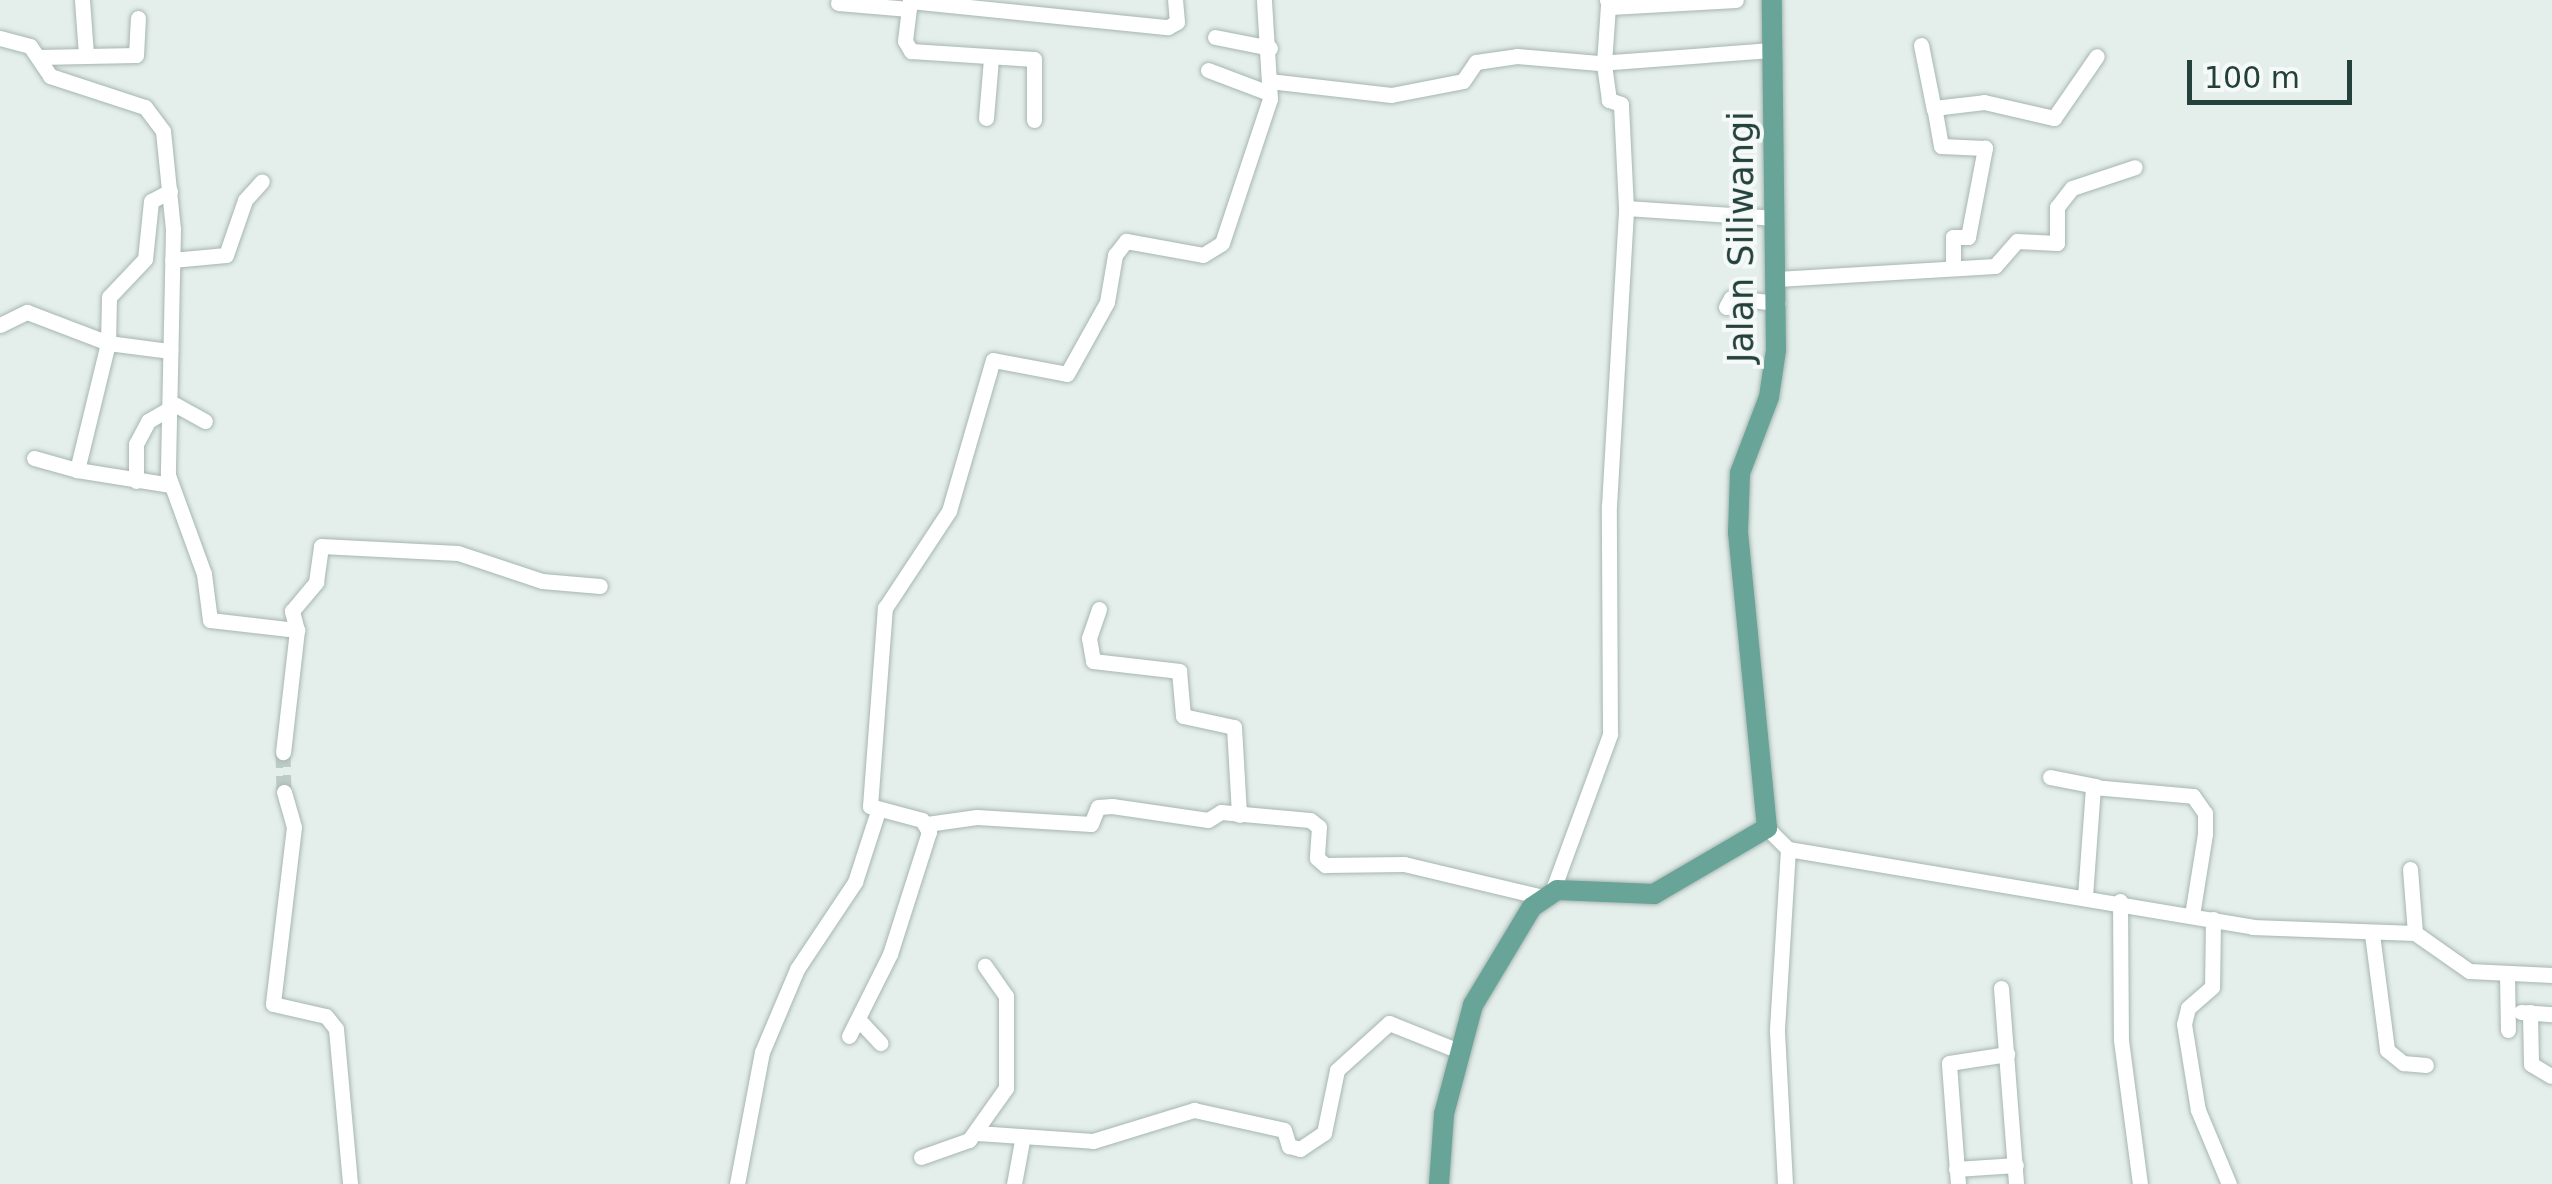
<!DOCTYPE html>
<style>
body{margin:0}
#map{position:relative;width:2552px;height:1184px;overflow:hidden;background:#e4eeea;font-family:"DejaVu Sans",sans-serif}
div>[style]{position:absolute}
.minor-tunnel>*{height:15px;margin-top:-7.5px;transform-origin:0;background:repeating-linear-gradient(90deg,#bdcbc7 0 15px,transparent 0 23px)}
.roads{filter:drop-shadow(0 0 2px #a6b6b2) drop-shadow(0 0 2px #a6b6b2)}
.minor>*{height:15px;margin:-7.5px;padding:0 7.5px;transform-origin:7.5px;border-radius:7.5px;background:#fff}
.major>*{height:20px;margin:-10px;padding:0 10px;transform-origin:10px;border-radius:10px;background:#68a498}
span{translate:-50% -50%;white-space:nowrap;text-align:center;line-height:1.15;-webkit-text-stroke:8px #f5faf8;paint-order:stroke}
.street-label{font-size:35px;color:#23403a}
.scale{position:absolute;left:2187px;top:60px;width:165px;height:45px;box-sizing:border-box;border:5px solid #23403a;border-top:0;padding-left:12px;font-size:30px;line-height:35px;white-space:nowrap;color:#23403a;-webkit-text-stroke:8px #f5faf8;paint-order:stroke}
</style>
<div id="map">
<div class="minor-tunnel">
<i style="left:283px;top:752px;width:40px;rotate:88.6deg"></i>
</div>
<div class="roads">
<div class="minor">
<i style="left:82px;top:0;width:55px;rotate:85.8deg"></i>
<i style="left:910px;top:0;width:41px;rotate:97deg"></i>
<i style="left:905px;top:41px;width:12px;rotate:59deg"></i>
<i style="left:911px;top:51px;width:123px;rotate:3.7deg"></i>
<i style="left:1034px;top:59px;width:61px;rotate:90deg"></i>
<i style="left:1607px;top:0;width:8px;rotate:67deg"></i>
<i style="left:1610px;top:7px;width:126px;rotate:-3.2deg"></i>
<i style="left:910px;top:1px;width:259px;rotate:5.8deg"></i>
<i style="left:1168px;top:27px;width:10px;rotate:-29deg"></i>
<i style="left:1177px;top:22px;width:22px;rotate:-95deg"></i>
<i style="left:838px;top:3px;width:71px;rotate:4.8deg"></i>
<i style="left:1215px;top:37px;width:56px;rotate:11.3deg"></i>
<i style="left:0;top:38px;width:31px;rotate:15deg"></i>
<i style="left:30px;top:46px;width:36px;rotate:56deg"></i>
<i style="left:50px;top:76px;width:100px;rotate:18.1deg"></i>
<i style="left:145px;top:107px;width:30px;rotate:53deg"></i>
<i style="left:163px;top:131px;width:99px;rotate:84.2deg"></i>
<i style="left:173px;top:229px;width:246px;rotate:91.2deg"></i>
<i style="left:168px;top:475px;width:105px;rotate:70deg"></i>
<i style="left:204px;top:574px;width:46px;rotate:82.6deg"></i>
<i style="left:210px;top:620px;width:88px;rotate:6.6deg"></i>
<i style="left:297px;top:630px;width:123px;rotate:96.5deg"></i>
<i style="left:1921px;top:45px;width:66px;rotate:78.7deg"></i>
<i style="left:38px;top:57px;width:98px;rotate:-1.2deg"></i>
<i style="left:136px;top:55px;width:37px;rotate:-87deg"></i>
<i style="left:1208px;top:70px;width:65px;rotate:20.7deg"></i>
<i style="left:1269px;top:81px;width:123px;rotate:6.5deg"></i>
<i style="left:1391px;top:95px;width:73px;rotate:-11deg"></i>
<i style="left:1463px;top:81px;width:23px;rotate:-56deg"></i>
<i style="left:1476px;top:62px;width:41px;rotate:-8.3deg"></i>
<i style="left:1517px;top:56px;width:82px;rotate:4.9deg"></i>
<i style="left:1599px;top:63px;width:173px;rotate:-4.3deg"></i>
<i style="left:986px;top:118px;width:59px;rotate:-85.2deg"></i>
<i style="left:170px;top:191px;width:21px;rotate:152deg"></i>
<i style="left:151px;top:201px;width:58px;rotate:95.9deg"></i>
<i style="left:145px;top:259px;width:52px;rotate:133.5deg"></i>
<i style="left:109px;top:297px;width:46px;rotate:91.2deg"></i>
<i style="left:108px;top:343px;width:131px;rotate:103.7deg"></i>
<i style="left:77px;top:470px;width:95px;rotate:9.1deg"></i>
<i style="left:1626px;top:208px;width:150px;rotate:3.8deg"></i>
<i style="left:172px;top:260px;width:54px;rotate:-5.3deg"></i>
<i style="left:226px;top:255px;width:58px;rotate:-70.9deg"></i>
<i style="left:245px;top:200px;width:25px;rotate:-48deg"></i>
<i style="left:1953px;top:267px;width:30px;rotate:-90deg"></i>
<i style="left:1953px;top:237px;width:15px"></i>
<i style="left:1968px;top:237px;width:91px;rotate:-79.2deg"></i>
<i style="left:1985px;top:148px;width:44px;rotate:-177.4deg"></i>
<i style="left:1941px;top:146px;width:39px;rotate:-100deg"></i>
<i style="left:1934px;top:108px;width:50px;rotate:-6.8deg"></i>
<i style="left:1984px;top:102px;width:72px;rotate:12.9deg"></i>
<i style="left:2054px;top:118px;width:75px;rotate:-55.3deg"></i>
<i style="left:1777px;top:279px;width:218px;rotate:-3.4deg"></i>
<i style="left:1995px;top:266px;width:33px;rotate:-49deg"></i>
<i style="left:2017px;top:241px;width:40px;rotate:2.9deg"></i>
<i style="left:2057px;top:243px;width:36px;rotate:-90deg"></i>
<i style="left:2057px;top:207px;width:24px;rotate:-52deg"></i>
<i style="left:2072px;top:188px;width:66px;rotate:-18.4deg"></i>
<i style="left:1726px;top:307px;width:10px;rotate:-61deg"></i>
<i style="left:1731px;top:298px;width:47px;rotate:6.1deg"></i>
<i style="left:0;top:325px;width:30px;rotate:-26deg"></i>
<i style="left:27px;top:312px;width:87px;rotate:20.9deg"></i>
<i style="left:108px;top:343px;width:63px;rotate:7.4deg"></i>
<i style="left:34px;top:458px;width:45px;rotate:15.6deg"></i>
<i style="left:136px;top:481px;width:37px;rotate:-90deg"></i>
<i style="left:136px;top:444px;width:26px;rotate:-62deg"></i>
<i style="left:148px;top:421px;width:32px;rotate:-30deg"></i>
<i style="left:176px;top:405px;width:33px;rotate:29deg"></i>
<i style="left:1099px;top:609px;width:31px;rotate:109deg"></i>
<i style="left:1089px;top:638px;width:23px;rotate:80deg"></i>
<i style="left:1093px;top:661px;width:87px;rotate:6.6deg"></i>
<i style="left:1179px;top:671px;width:45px;rotate:84.9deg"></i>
<i style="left:1183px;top:716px;width:52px;rotate:12.2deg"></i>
<i style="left:1234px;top:727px;width:88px;rotate:86.7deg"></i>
<i style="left:297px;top:630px;width:20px;rotate:-105deg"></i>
<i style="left:292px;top:611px;width:38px;rotate:-50deg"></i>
<i style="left:316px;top:582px;width:36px;rotate:-82deg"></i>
<i style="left:321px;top:546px;width:137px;rotate:2.9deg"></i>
<i style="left:458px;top:553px;width:89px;rotate:18.4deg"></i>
<i style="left:542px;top:581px;width:58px;rotate:4.9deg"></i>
<i style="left:2050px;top:777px;width:47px;rotate:11.1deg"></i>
<i style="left:284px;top:792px;width:36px;rotate:74deg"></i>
<i style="left:294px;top:827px;width:178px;rotate:96.8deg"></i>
<i style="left:273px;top:1004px;width:54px;rotate:12.8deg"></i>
<i style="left:326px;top:1016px;width:16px;rotate:52deg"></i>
<i style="left:336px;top:1029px;width:156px;rotate:84.8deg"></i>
<i style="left:927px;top:824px;width:50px;rotate:-8deg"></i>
<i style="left:977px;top:817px;width:114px;rotate:3.5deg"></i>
<i style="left:1091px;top:824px;width:18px;rotate:-68deg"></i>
<i style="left:1098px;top:807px;width:14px;rotate:-4deg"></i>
<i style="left:1112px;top:806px;width:97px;rotate:8.3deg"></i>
<i style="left:1208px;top:820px;width:15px;rotate:-32deg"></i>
<i style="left:1221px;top:812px;width:89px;rotate:5.1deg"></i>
<i style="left:1310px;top:820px;width:11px;rotate:38deg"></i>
<i style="left:1319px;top:827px;width:31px;rotate:94deg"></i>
<i style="left:1317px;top:858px;width:11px;rotate:41deg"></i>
<i style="left:1325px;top:865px;width:79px;rotate:-0.7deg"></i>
<i style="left:1404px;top:864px;width:143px;rotate:13.4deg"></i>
<i style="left:1767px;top:828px;width:30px;rotate:45deg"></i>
<i style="left:1788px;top:849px;width:471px;rotate:9.5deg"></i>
<i style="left:2252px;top:927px;width:163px;rotate:2.1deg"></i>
<i style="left:2415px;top:933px;width:66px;rotate:35.1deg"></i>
<i style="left:2469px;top:971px;width:83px;rotate:2.8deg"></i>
<i style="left:2410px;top:869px;width:64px;rotate:85.5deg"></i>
<i style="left:1552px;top:892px;width:168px;rotate:-69.8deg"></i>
<i style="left:1610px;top:734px;width:228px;rotate:-90.3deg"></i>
<i style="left:1609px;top:506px;width:298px;rotate:-86.7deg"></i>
<i style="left:1626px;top:208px;width:104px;rotate:-92.8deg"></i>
<i style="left:1621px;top:104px;width:13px;rotate:-162deg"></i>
<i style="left:1609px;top:100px;width:37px;rotate:-98deg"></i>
<i style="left:1604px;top:63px;width:57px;rotate:-86deg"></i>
<i style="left:2085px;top:896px;width:109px;rotate:-85.8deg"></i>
<i style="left:2093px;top:787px;width:100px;rotate:5.1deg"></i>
<i style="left:2193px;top:796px;width:21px;rotate:55deg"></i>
<i style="left:2205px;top:813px;width:21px;rotate:90deg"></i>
<i style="left:2205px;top:834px;width:82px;rotate:99.1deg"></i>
<i style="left:2120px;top:901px;width:139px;rotate:89.6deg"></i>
<i style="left:2121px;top:1040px;width:145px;rotate:82.5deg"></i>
<i style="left:2213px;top:919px;width:68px;rotate:90.8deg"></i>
<i style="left:2212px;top:987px;width:32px;rotate:139deg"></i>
<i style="left:2188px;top:1008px;width:16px;rotate:104deg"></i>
<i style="left:2184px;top:1024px;width:87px;rotate:80.8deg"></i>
<i style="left:2198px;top:1110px;width:80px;rotate:67.3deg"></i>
<i style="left:2372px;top:934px;width:117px;rotate:82.6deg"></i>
<i style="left:2387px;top:1050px;width:21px;rotate:39deg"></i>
<i style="left:2403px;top:1063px;width:23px;rotate:5deg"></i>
<i style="left:2507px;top:975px;width:55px;rotate:89deg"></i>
<i style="left:2001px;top:988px;width:197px;rotate:85.6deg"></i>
<i style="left:2521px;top:1012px;width:31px;rotate:4deg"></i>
<i style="left:2530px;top:1012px;width:52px;rotate:88.9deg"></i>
<i style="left:2531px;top:1064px;width:23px;rotate:31deg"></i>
<i style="left:858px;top:1019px;width:33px;rotate:47deg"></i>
<i style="left:849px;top:1036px;width:92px;rotate:-63.4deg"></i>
<i style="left:890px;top:954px;width:128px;rotate:-72.3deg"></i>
<i style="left:929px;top:832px;width:14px;rotate:-120deg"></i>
<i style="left:922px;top:820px;width:54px;rotate:-164.9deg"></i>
<i style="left:870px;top:806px;width:199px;rotate:-85.7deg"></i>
<i style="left:885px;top:608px;width:116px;rotate:-56.6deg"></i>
<i style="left:949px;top:511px;width:157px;rotate:-73.8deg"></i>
<i style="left:993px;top:360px;width:75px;rotate:10.7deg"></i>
<i style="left:1067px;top:374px;width:82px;rotate:-60.9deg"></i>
<i style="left:1107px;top:302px;width:48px;rotate:-80.3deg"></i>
<i style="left:1115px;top:255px;width:18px;rotate:-52deg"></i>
<i style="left:1126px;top:241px;width:78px;rotate:10.3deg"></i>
<i style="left:1203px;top:255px;width:22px;rotate:-32deg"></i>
<i style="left:1222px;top:243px;width:152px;rotate:-71.6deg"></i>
<i style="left:1270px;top:99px;width:99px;rotate:-93.5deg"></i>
<i style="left:977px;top:1133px;width:116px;rotate:3.9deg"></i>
<i style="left:1093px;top:1141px;width:106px;rotate:-17.1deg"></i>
<i style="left:1194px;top:1110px;width:92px;rotate:12.5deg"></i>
<i style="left:1284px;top:1130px;width:17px;rotate:73deg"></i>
<i style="left:1289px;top:1146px;width:11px;rotate:15deg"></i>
<i style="left:1300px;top:1149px;width:29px;rotate:-34deg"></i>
<i style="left:1324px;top:1133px;width:64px;rotate:-78.3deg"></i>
<i style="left:1337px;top:1070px;width:70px;rotate:-42.1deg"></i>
<i style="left:1389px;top:1023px;width:75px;rotate:21.8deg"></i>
<i style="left:921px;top:1157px;width:51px;rotate:-19.5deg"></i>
<i style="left:969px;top:1140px;width:64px;rotate:-54.6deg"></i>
<i style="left:1006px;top:1088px;width:92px;rotate:-90deg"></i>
<i style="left:1006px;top:996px;width:37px;rotate:-125deg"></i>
<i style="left:1956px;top:1169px;width:60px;rotate:-3.8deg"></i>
<i style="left:737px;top:1184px;width:134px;rotate:-79.3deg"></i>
<i style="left:762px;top:1052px;width:90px;rotate:-67.1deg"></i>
<i style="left:797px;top:969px;width:105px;rotate:-56.3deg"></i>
<i style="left:855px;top:882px;width:71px;rotate:-72.1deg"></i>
<i style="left:1014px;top:1184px;width:44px;rotate:-79.5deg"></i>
<i style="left:1785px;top:1184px;width:155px;rotate:-93deg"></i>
<i style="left:1777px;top:1029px;width:180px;rotate:-86.5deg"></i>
<i style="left:1958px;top:1184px;width:121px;rotate:-94.3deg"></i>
<i style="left:1949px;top:1063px;width:59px;rotate:-8.8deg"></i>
</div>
<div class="major">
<i style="left:1439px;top:1184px;width:70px;rotate:-85.9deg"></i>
<i style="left:1444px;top:1114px;width:113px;rotate:-75.1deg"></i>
<i style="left:1473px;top:1005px;width:114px;rotate:-59deg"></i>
<i style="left:1532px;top:907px;width:30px;rotate:-34deg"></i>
<i style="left:1557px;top:890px;width:97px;rotate:2.4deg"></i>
<i style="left:1654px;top:894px;width:131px;rotate:-30.3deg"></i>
<i style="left:1767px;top:828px;width:296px;rotate:-95.6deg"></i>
<i style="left:1738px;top:533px;width:60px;rotate:-88.1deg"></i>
<i style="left:1740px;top:473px;width:81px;rotate:-69.1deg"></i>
<i style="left:1769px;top:397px;width:48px;rotate:-81.5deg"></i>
<i style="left:1776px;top:350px;width:350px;rotate:-90.7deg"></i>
</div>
</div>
<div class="street-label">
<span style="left:1741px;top:237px;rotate:-90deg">Jalan Siliwangi</span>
</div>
<div class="scale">100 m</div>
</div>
